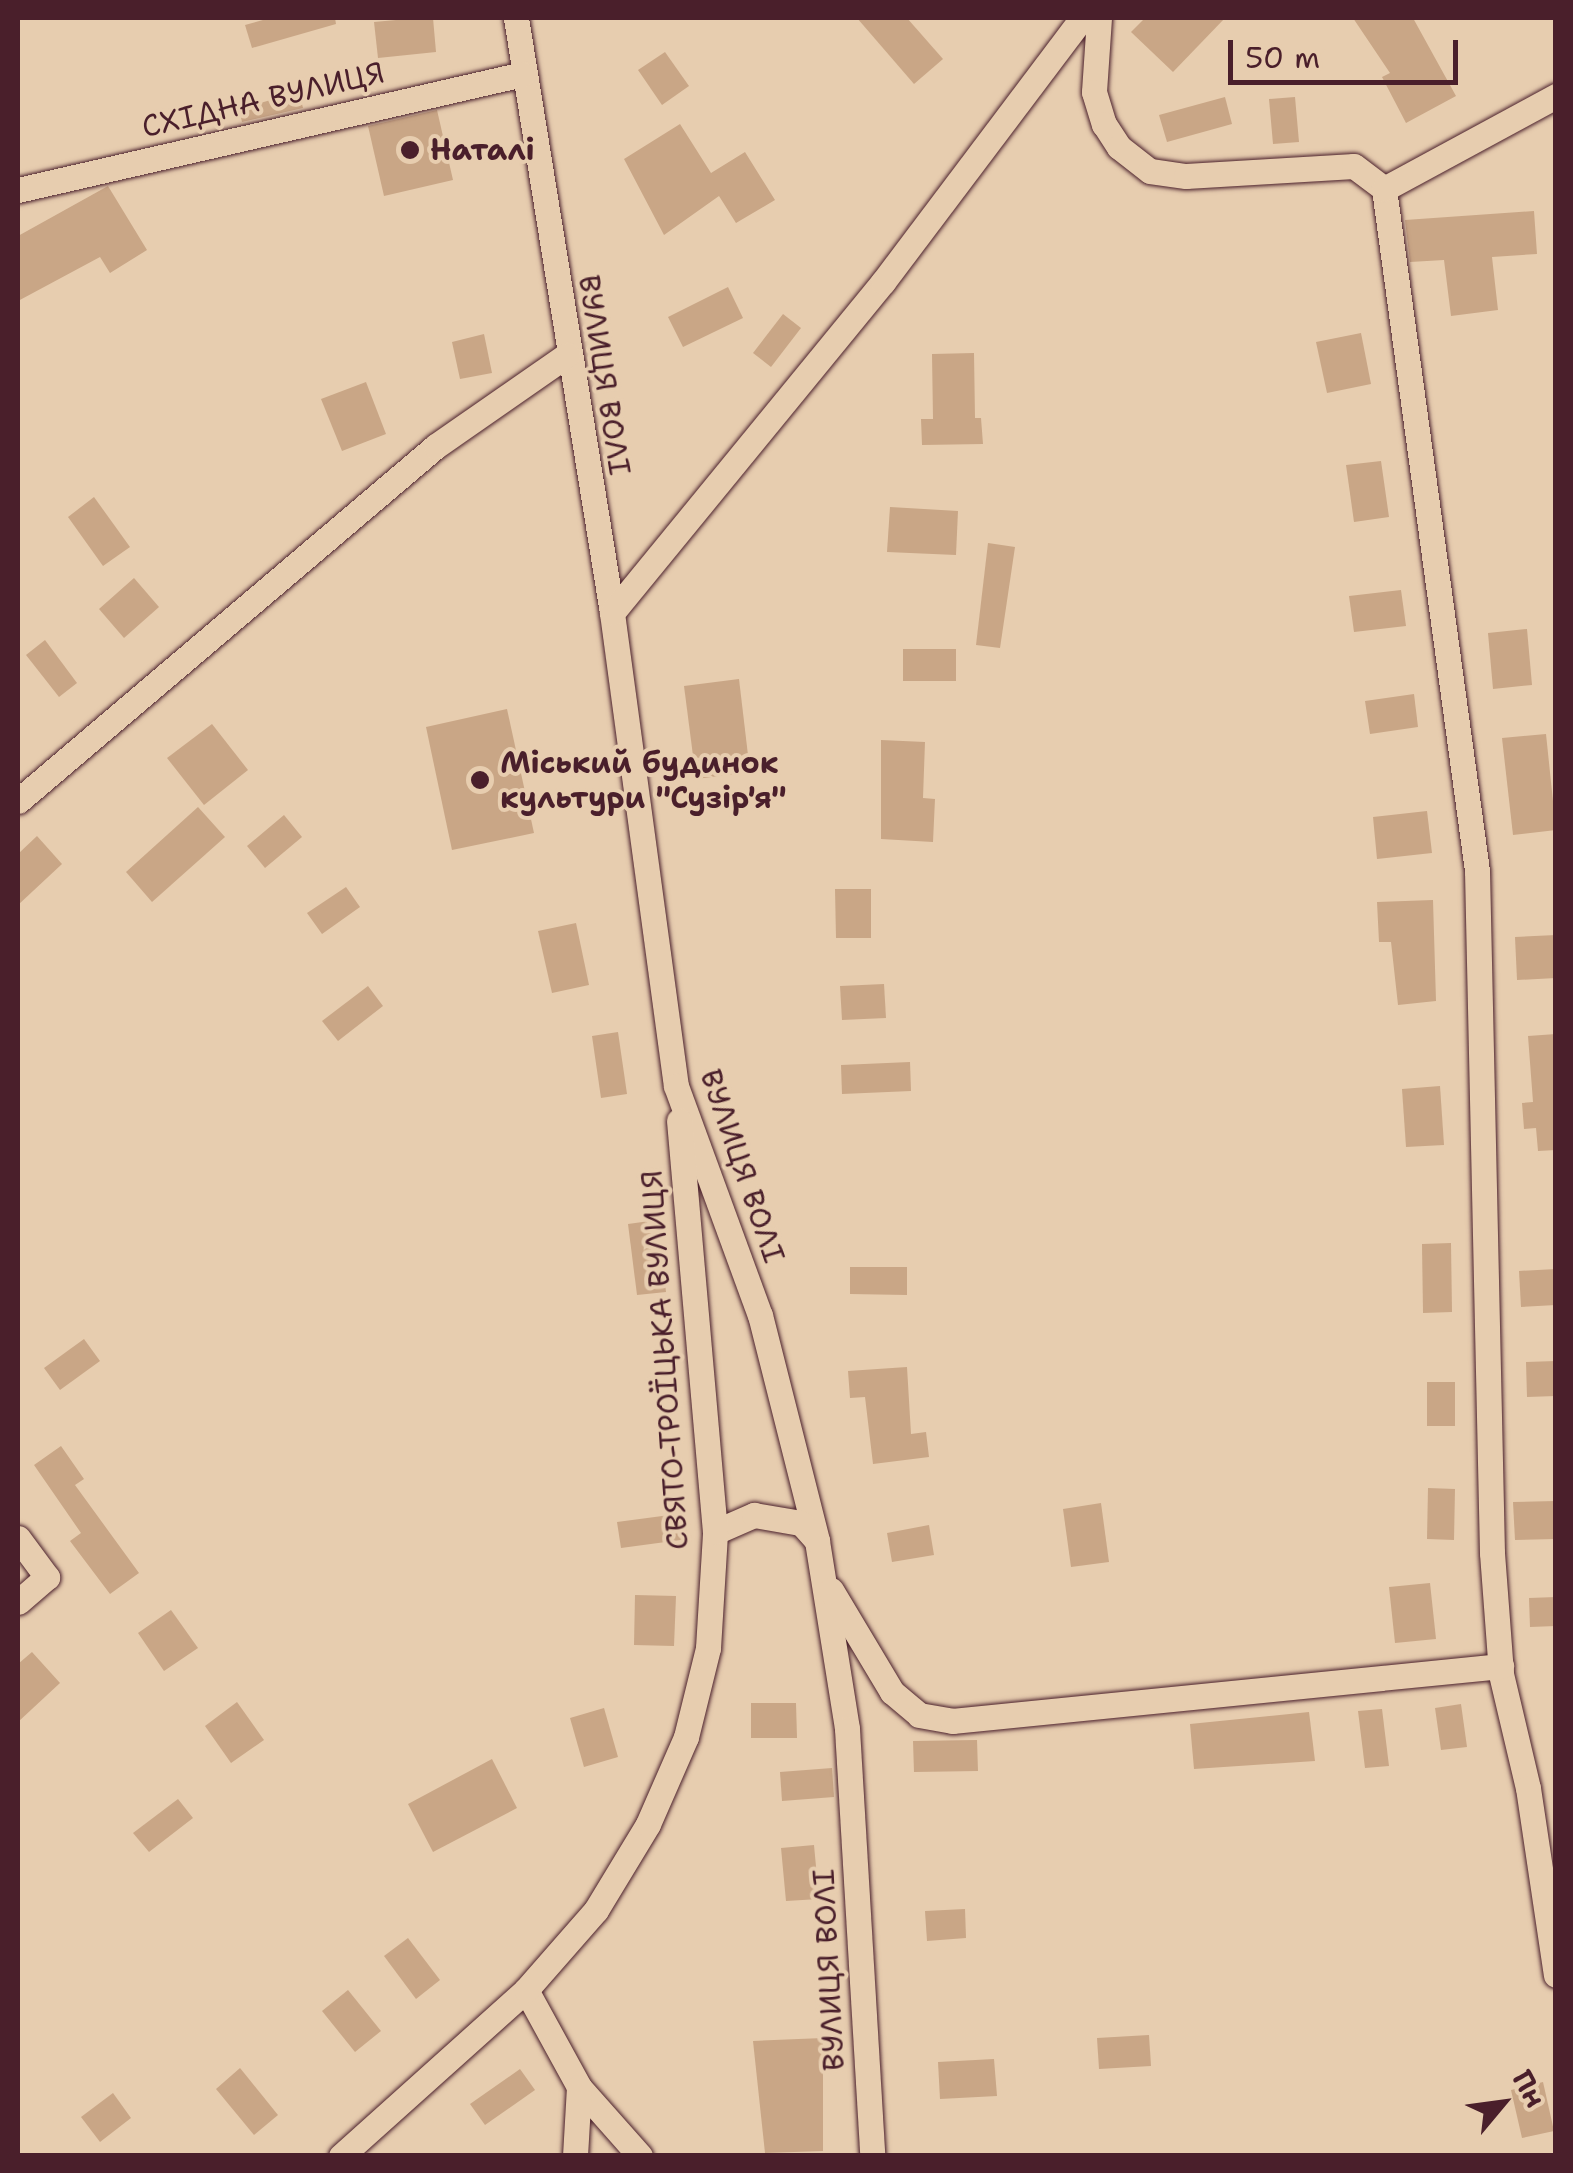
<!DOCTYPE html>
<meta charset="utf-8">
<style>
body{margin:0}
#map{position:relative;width:1573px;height:2173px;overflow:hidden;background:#e7cdaf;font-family:"Shantell Sans",sans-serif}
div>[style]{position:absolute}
.building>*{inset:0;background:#c9a686}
.roads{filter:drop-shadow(0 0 2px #4a1f2b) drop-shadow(0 0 2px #4a1f2b)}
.street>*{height:25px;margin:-12.5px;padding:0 12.5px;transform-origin:12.5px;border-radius:12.5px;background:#e7cdaf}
.dots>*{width:28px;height:28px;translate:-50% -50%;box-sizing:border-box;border:5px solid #e7cdaf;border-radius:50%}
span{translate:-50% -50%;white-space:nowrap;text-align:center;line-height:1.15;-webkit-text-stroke:8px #e7cdaf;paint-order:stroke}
.street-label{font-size:30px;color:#4a1f2b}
.poi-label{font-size:30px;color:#4a1f2b;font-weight:700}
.left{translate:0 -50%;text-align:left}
.frame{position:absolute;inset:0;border:20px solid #4a1f2b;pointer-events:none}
.north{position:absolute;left:1453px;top:2053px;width:100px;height:100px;-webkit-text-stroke:8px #e7cdaf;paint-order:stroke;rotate:61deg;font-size:28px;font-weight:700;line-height:40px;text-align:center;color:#4a1f2b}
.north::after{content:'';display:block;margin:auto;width:35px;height:45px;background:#4a1f2b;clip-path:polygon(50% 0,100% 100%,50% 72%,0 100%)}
.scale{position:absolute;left:1228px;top:40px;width:230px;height:45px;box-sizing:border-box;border:5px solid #4a1f2b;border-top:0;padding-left:12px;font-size:30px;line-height:35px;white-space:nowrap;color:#4a1f2b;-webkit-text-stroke:8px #e7cdaf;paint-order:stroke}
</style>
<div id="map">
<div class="building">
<i style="clip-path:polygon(270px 18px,335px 18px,336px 24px,252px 48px,245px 25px)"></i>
<i style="clip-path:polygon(418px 18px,433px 18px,436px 52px,378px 58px,374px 22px)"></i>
<i style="clip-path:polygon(857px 18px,907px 18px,943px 59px,914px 84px)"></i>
<i style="clip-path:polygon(1145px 18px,1225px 18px,1173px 72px,1131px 32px)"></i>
<i style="clip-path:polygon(1353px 18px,1413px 18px,1456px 96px,1406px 123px,1382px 77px,1390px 73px)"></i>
<i style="clip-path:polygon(665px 52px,689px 86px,662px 105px,638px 70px)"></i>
<i style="clip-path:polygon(299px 92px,303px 108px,242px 122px,239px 109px)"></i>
<i style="clip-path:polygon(1225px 97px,1232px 124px,1167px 142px,1159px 115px)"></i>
<i style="clip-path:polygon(1295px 97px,1299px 142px,1273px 144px,1269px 99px)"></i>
<i style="clip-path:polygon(437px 110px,453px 180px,384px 196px,368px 126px)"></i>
<i style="clip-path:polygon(680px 124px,711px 173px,745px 152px,775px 200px,736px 223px,719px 196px,664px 235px,624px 159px)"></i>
<i style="clip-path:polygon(108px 186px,147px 250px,110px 273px,100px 257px,18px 301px,18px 236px)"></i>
<i style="clip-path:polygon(1534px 211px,1537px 254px,1492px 257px,1498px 310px,1451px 316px,1444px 260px,1410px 262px,1405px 220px)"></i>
<i style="clip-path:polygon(728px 287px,743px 318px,683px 347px,668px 317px)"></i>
<i style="clip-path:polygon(783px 314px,801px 328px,771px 367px,753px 353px)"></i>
<i style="clip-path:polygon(1361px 333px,1371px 384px,1327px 393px,1316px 342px)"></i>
<i style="clip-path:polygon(484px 334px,492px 373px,460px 379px,452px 342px)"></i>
<i style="clip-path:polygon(974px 353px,975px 418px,981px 418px,983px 444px,922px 445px,921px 419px,933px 419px,932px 354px)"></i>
<i style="clip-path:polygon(366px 382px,386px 434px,342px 451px,321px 399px)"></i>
<i style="clip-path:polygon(1381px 461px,1389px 517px,1354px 522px,1346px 465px)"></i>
<i style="clip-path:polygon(94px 497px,130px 547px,103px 566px,68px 517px)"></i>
<i style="clip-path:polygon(890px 507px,958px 511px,956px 555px,887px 552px)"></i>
<i style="clip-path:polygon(988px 543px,1015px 547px,1000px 648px,976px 645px)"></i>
<i style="clip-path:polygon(134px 578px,159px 607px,124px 638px,99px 609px)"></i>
<i style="clip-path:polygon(1401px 590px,1406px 626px,1354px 632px,1349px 596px)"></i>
<i style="clip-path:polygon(1527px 629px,1532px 685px,1493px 689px,1488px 633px)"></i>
<i style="clip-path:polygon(45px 640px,77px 683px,59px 697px,26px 655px)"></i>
<i style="clip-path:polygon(903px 649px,956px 649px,956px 681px,903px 681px)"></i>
<i style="clip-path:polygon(739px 679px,750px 772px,696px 779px,684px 686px)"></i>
<i style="clip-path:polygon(1414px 694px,1418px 727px,1370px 734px,1365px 701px)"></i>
<i style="clip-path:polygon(507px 709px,534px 833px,452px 850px,426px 727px)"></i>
<i style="clip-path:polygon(212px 724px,248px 770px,204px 805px,167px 758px)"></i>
<i style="clip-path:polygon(1546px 734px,1556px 830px,1513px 835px,1502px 738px)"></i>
<i style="clip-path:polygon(881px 740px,925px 742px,923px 798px,935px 799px,933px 842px,881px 839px)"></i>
<i style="clip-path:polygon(198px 807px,225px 837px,152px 902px,126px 872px)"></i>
<i style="clip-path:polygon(1427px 811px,1432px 853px,1377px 859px,1373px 817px)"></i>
<i style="clip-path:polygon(284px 815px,302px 837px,265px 868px,247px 846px)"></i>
<i style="clip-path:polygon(37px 836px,62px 864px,18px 905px,18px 854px)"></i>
<i style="clip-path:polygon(346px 887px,360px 907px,322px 934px,307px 913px)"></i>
<i style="clip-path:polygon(835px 889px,871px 889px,871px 938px,836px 938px)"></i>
<i style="clip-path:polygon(1433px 900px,1436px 1001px,1398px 1005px,1391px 942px,1379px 942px,1377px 902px)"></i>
<i style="clip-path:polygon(576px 923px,589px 985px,552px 993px,538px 931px)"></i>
<i style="clip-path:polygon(1556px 935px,1556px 978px,1517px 980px,1515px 937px)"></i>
<i style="clip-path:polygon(884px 984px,886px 1018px,842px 1020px,840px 986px)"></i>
<i style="clip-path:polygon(368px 986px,383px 1006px,338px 1041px,322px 1021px)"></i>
<i style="clip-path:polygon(618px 1032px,627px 1094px,601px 1098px,592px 1036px)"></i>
<i style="clip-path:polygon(1556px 1034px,1556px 1150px,1538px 1151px,1536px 1128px,1524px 1129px,1522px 1103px,1533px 1102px,1528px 1036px)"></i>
<i style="clip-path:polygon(910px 1062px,911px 1091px,842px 1094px,841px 1065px)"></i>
<i style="clip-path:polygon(1440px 1086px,1444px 1145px,1406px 1147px,1402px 1089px)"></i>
<i style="clip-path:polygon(657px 1220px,666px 1292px,637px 1295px,628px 1224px)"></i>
<i style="clip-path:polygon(1451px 1243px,1452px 1312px,1423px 1313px,1422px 1244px)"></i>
<i style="clip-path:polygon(850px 1267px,907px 1267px,907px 1295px,850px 1294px)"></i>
<i style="clip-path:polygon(1556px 1269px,1556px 1305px,1521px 1307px,1519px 1271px)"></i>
<i style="clip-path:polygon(84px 1339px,100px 1361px,60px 1390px,44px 1368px)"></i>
<i style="clip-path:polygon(1556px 1361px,1556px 1396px,1527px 1397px,1526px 1362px)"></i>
<i style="clip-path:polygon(907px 1367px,911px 1434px,926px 1432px,929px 1457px,873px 1464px,865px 1397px,850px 1398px,848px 1371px)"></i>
<i style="clip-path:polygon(1427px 1382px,1455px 1382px,1455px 1426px,1427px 1426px)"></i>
<i style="clip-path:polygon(61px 1446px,84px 1479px,75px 1485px,139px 1573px,110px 1594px,70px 1541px,81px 1533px,34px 1465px)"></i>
<i style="clip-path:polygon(1428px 1488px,1455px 1489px,1454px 1540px,1427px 1539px)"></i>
<i style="clip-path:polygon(1556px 1501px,1556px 1539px,1515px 1540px,1513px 1502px)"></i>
<i style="clip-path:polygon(1101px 1503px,1109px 1562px,1071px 1567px,1063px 1509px)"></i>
<i style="clip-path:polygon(685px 1513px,688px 1539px,621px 1548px,617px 1522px)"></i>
<i style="clip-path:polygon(929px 1525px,934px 1555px,892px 1562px,887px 1533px)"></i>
<i style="clip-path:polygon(1430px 1583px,1436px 1639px,1395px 1643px,1389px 1587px)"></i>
<i style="clip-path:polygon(635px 1595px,676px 1596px,674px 1646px,634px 1645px)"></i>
<i style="clip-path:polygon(1556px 1597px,1556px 1626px,1530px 1627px,1529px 1598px)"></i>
<i style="clip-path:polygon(171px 1610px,198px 1648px,164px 1671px,138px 1633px)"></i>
<i style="clip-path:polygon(32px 1652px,60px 1683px,18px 1722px,18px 1664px)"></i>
<i style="clip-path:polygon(237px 1702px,264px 1740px,231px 1763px,205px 1726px)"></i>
<i style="clip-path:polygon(751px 1703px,796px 1703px,797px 1738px,751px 1738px)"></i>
<i style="clip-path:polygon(1461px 1704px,1467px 1747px,1441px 1750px,1435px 1708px)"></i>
<i style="clip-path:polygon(604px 1708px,618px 1757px,584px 1767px,570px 1718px)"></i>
<i style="clip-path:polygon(1382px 1709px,1389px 1766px,1365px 1768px,1358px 1711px)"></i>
<i style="clip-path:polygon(1309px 1712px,1315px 1761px,1194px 1769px,1190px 1724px)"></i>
<i style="clip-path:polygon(977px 1740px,978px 1771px,914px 1772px,913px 1741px)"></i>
<i style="clip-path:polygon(492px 1759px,517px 1808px,433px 1852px,408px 1804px)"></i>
<i style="clip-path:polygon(832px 1768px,834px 1797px,782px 1801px,780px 1772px)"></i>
<i style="clip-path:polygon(178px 1799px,193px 1818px,149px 1852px,133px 1833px)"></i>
<i style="clip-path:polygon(814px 1845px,819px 1899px,786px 1901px,781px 1848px)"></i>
<i style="clip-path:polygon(965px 1909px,966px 1938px,927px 1941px,925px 1911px)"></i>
<i style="clip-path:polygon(408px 1938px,440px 1980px,416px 1999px,384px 1956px)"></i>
<i style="clip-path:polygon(348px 1990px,381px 2031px,355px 2052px,322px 2011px)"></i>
<i style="clip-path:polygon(1149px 2035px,1151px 2066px,1099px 2069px,1097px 2038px)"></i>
<i style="clip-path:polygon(823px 2038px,823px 2151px,765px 2153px,753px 2041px)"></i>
<i style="clip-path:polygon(994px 2059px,997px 2096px,940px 2099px,938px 2062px)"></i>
<i style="clip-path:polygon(240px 2068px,278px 2115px,254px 2135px,216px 2089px)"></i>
<i style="clip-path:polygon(520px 2069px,535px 2090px,485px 2125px,470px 2104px)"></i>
<i style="clip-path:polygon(1543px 2082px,1554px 2131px,1522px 2138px,1511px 2090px)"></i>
<i style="clip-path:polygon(113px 2093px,131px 2118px,100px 2142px,81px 2117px)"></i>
</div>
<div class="roads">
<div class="street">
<i style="left:516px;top:18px;width:603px;rotate:80.83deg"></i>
<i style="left:612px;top:613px;width:477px;rotate:82.3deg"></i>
<i style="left:676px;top:1086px;width:244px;rotate:69.9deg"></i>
<i style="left:760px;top:1315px;width:233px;rotate:75.8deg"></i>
<i style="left:817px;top:1541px;width:190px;rotate:80.9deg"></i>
<i style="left:847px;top:1729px;width:428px;rotate:86.6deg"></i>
<i style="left:1099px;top:18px;width:74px;rotate:93.9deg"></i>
<i style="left:1094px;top:92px;width:34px;rotate:73deg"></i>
<i style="left:1104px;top:124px;width:27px;rotate:57deg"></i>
<i style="left:1119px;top:147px;width:39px;rotate:38deg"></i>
<i style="left:1150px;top:171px;width:36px;rotate:8deg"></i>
<i style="left:1186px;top:176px;width:168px;rotate:-3.4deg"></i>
<i style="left:1354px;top:166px;width:38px;rotate:37deg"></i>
<i style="left:1384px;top:189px;width:688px;rotate:82.23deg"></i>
<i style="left:1477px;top:871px;width:682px;rotate:88.74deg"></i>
<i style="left:1492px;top:1553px;width:121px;rotate:85.7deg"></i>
<i style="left:1501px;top:1674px;width:117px;rotate:76.7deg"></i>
<i style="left:1528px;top:1788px;width:189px;rotate:81.5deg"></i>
<i style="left:1384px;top:189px;width:196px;rotate:-28.4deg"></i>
<i style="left:18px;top:190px;width:518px;rotate:-12.94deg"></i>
<i style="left:612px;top:613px;width:428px;rotate:-50.7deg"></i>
<i style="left:883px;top:282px;width:331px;rotate:-53deg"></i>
<i style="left:18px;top:801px;width:548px;rotate:-40.34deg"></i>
<i style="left:436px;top:446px;width:160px;rotate:-34.8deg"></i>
<i style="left:715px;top:1532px;width:43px;rotate:-23.6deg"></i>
<i style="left:754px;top:1515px;width:48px;rotate:9.7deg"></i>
<i style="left:801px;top:1523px;width:24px;rotate:48deg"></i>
<i style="left:18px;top:1538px;width:49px;rotate:53.4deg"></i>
<i style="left:47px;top:1577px;width:38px;rotate:139deg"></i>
<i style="left:831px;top:1590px;width:119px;rotate:59.1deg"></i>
<i style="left:892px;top:1692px;width:35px;rotate:40deg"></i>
<i style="left:919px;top:1715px;width:34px;rotate:10deg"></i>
<i style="left:952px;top:1721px;width:552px;rotate:-5.72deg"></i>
<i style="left:526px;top:1990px;width:111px;rotate:61.3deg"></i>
<i style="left:579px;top:2087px;width:92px;rotate:48.5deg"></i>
<i style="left:341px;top:2156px;width:249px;rotate:-41.9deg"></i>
<i style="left:526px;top:1990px;width:106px;rotate:-48.8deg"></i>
<i style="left:596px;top:1910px;width:100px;rotate:-58.8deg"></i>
<i style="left:648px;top:1824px;width:95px;rotate:-66.4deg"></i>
<i style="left:686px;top:1737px;width:92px;rotate:-76.1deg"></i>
<i style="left:708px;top:1648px;width:116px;rotate:-86.5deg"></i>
<i style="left:715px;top:1532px;width:413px;rotate:-95deg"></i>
<i style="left:575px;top:2156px;width:69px;rotate:-86.7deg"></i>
</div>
</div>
<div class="dots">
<i style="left:410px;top:150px;background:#4a1f2b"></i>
<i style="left:480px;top:780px;background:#4a1f2b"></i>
</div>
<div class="street-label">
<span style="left:263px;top:100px;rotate:-13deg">СХІДНА ВУЛИЦЯ</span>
<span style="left:604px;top:375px;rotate:81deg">ВУЛИЦЯ ВОЛІ</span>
<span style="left:742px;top:1166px;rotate:71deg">ВУЛИЦЯ ВОЛІ</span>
<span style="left:665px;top:1360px;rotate:-94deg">СВЯТО-ТРОЇЦЬКА ВУЛИЦЯ</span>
<span style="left:829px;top:1970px;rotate:-93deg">ВУЛИЦЯ ВОЛІ</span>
</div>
<div class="poi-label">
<span class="left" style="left:430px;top:150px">Наталі</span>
<span class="left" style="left:500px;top:780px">Міський будинок<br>культури "Сузір'я"</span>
</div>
<div class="frame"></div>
<div class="north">Пн</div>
<div class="scale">50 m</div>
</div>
